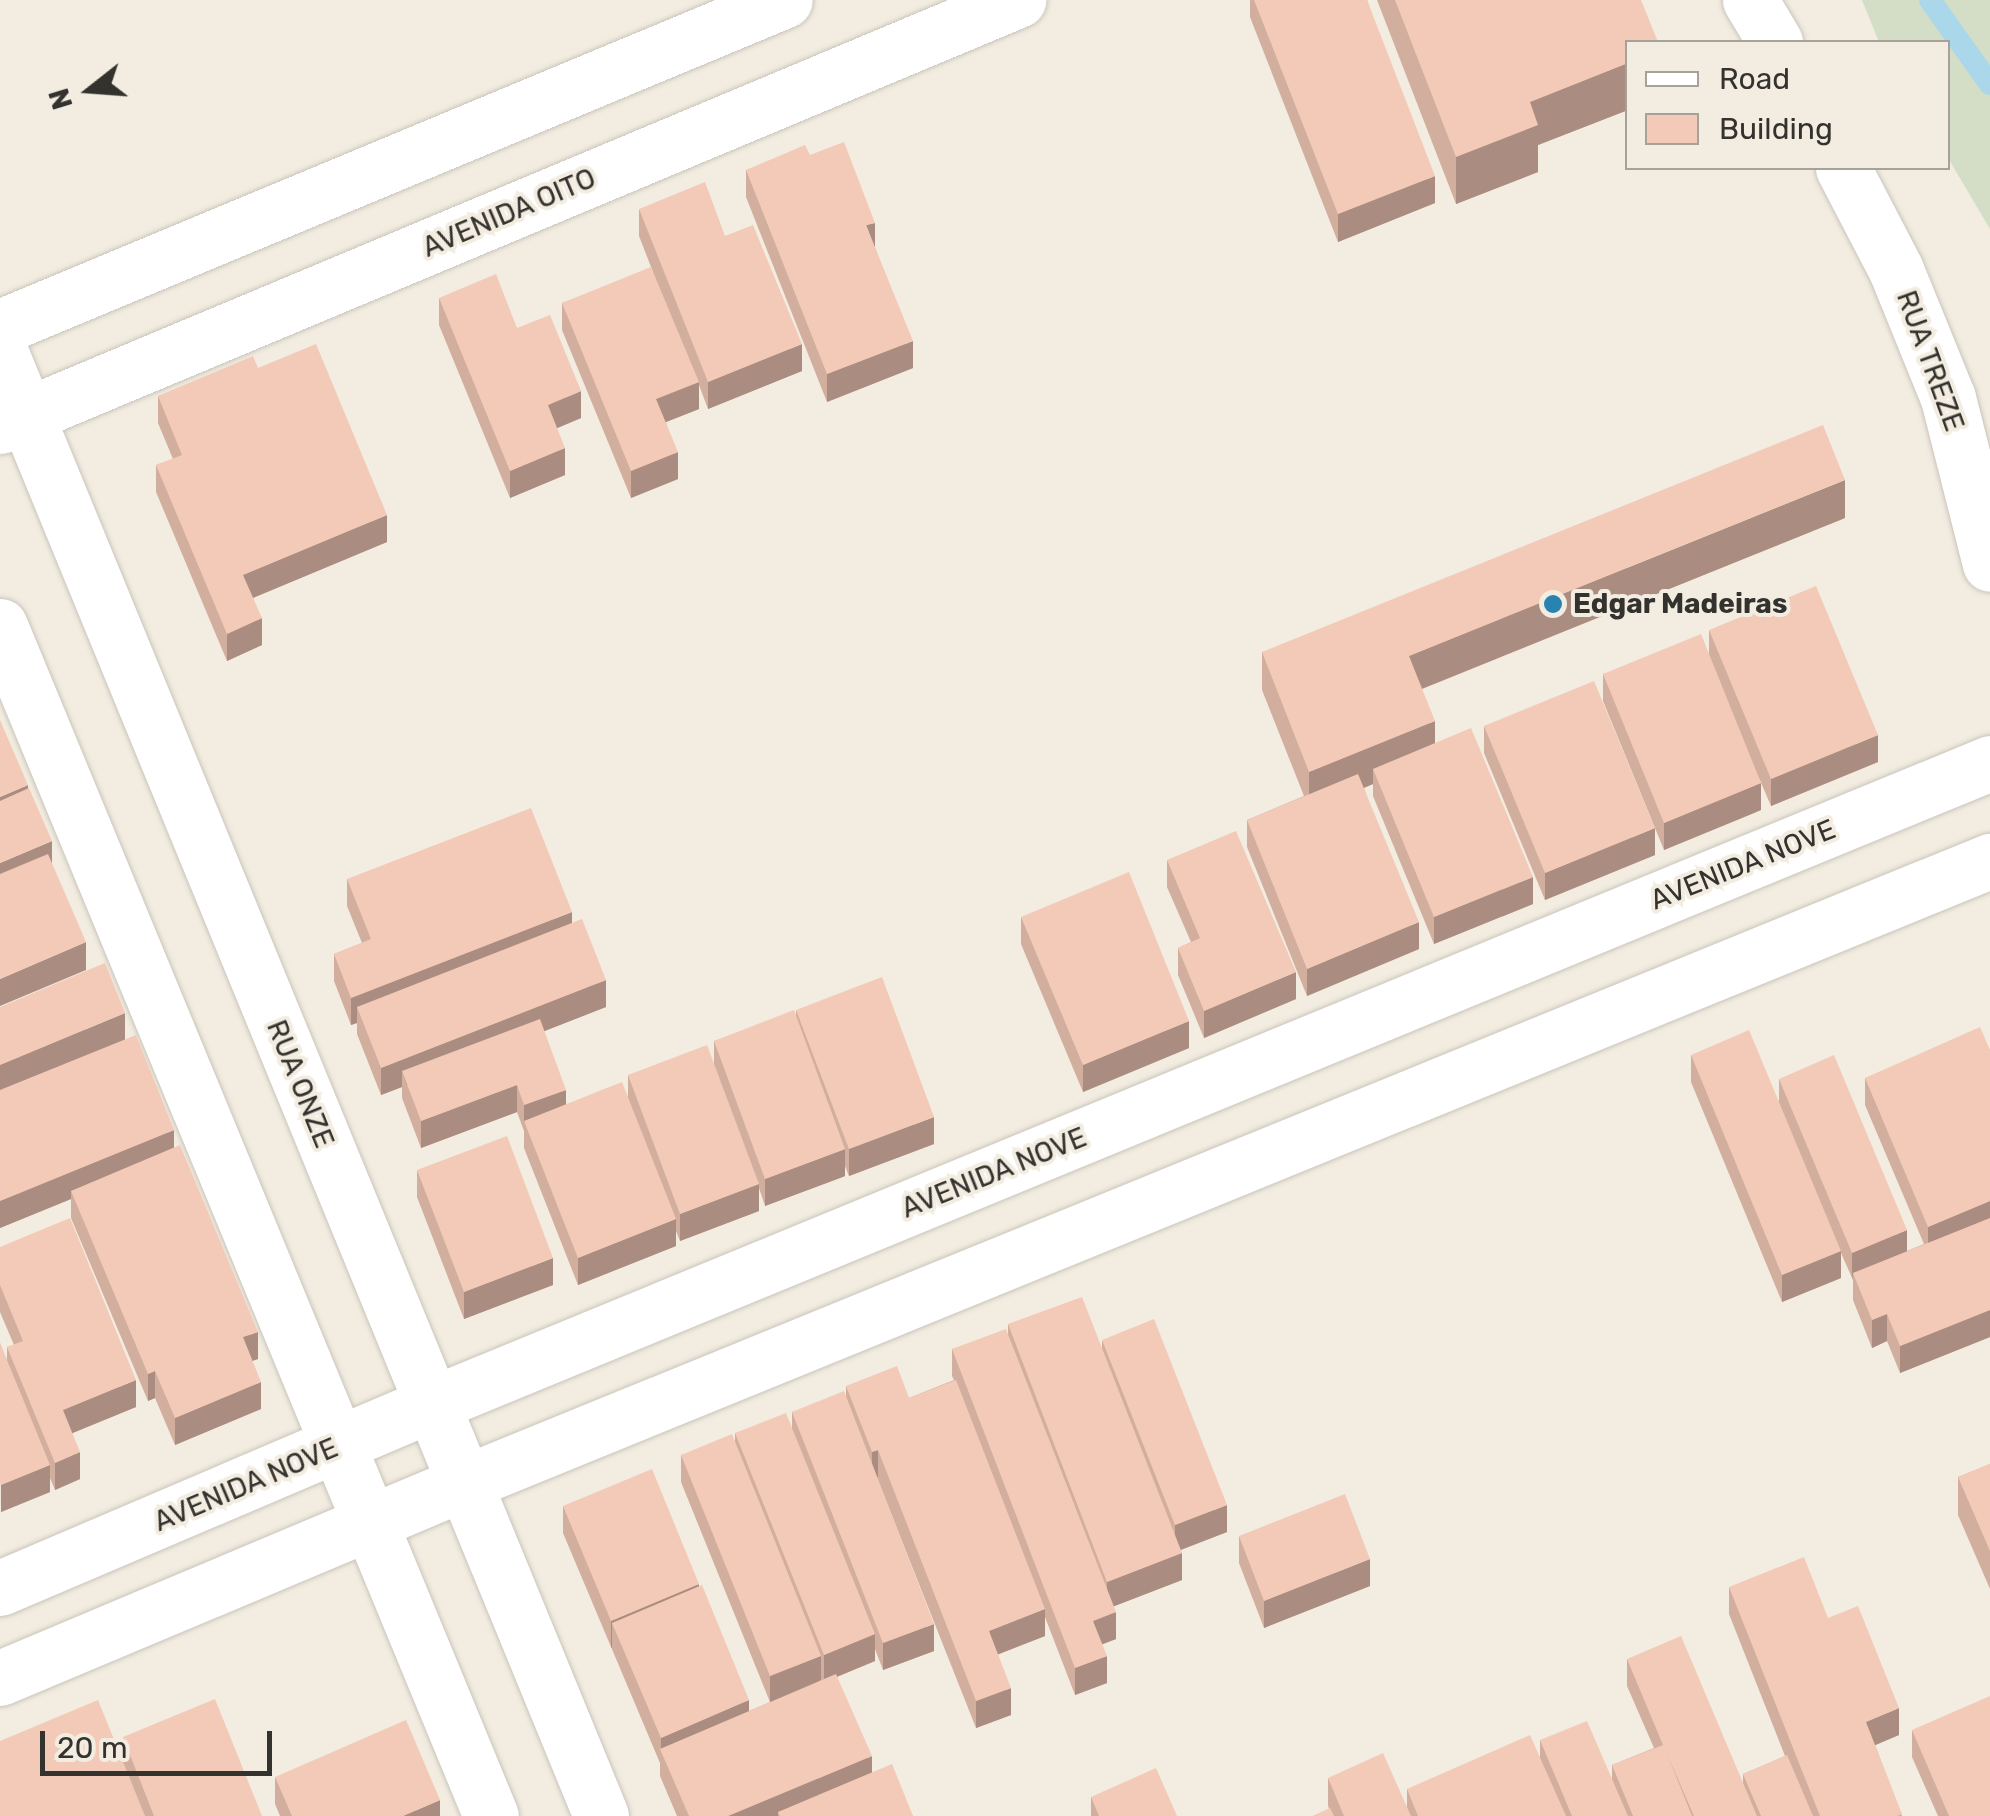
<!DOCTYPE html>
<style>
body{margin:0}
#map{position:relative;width:1990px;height:1816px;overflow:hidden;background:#f2ece1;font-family:Rubik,sans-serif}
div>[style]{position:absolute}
.green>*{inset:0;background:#d4ddc5}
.stream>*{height:22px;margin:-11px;padding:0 11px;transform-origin:11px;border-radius:11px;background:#abd7ea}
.roads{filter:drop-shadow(0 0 2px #cac4ba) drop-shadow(0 0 2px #cac4ba)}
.street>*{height:55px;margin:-27.5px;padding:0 27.5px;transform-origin:27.5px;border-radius:27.5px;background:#fff}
.secondary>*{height:55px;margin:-27.5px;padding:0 27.5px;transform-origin:27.5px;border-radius:27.5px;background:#fff}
.wall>*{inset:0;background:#d1ae9d}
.shaded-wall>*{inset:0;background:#aa8d80}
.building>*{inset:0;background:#f3cab7}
.dots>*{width:28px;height:28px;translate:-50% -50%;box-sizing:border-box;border:5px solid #f2ece1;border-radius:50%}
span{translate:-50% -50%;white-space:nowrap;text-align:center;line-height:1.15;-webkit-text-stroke:8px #f2ece1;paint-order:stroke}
.street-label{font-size:28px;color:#34322e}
.poi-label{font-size:28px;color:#34322e;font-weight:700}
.left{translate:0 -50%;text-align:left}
.legend{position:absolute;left:1625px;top:40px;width:325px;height:130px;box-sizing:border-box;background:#f2ece1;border:2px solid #a6a299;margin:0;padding:12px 18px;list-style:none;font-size:30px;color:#34322e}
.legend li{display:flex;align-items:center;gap:20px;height:50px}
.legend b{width:50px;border:2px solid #a6a299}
.north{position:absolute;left:40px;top:40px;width:100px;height:100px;-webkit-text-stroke:8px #f2ece1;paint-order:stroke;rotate:253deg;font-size:28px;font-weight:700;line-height:40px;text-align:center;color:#34322e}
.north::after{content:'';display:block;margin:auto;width:35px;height:45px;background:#34322e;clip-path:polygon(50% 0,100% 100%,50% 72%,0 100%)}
.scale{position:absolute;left:40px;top:1731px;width:232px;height:45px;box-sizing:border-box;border:5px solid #34322e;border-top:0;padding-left:12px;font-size:30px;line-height:35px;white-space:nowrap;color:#34322e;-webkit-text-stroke:8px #f2ece1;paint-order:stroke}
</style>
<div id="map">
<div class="green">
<i style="clip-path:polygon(1862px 0,1990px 0,1990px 229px,1948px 158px,1948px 42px,1879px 42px)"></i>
</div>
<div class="stream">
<i style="left:1930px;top:0;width:103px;rotate:54.5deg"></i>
</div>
<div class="roads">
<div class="street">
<i style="left:0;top:327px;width:850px;rotate:-22.61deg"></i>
<i style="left:0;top:351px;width:1583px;rotate:67.69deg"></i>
<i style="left:0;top:426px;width:1104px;rotate:-22.71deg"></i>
<i style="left:0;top:626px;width:1287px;rotate:67.58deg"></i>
<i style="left:0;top:1588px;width:470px;rotate:-23.1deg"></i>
<i style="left:432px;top:1404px;width:1685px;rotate:-22.36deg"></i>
<i style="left:0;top:1678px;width:503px;rotate:-22.8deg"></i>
<i style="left:464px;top:1483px;width:1648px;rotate:-22.18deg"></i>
</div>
<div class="secondary">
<i style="left:1750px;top:0;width:49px;rotate:59.2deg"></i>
<i style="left:1843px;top:168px;width:115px;rotate:62.5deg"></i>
<i style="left:1896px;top:270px;width:138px;rotate:67.9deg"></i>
<i style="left:1948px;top:398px;width:171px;rotate:75.8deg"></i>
</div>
</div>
<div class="wall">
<i style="clip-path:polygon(1250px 0,1367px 0,1435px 203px,1338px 242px,1250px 17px)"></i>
<i style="clip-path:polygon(1377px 0,1641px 0,1628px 42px,1628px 110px,1538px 145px,1538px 172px,1456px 204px)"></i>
<i style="clip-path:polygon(810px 155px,875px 247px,913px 368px,827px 402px,746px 197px,746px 170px)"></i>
<i style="clip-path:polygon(639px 209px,725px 236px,802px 371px,708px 409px,699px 385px,699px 409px,666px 422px,678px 479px,631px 498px,562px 330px,562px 303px,653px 272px,639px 236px)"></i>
<i style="clip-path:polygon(439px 298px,517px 328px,581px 418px,557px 428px,565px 475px,510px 498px,439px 325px)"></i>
<i style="clip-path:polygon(258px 368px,387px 542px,253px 598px,262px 645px,227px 661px,156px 492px,156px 465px,173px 459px,158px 423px,158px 396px)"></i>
<i style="clip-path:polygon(1845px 518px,1422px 689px,1435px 743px,1533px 904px,1434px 944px,1373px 796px,1373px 784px,1364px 788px,1419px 949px,1307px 996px,1247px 847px,1247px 820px,1304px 796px,1262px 690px,1262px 652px)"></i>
<i style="clip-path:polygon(1709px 630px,1878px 762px,1771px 806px,1759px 778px,1761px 810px,1664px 850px,1603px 701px,1603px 674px,1709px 654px)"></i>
<i style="clip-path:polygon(1484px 726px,1655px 855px,1545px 900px,1484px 753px)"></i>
<i style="clip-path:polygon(1167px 860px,1296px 999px,1204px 1038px,1178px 975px,1178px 948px,1191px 942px,1167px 887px)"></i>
<i style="clip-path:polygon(347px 879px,572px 923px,606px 1007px,544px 1031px,566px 1104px,628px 1097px,628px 1075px,714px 1063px,714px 1041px,796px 1017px,796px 1010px,934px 1144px,849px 1176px,845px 1166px,845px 1176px,765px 1206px,759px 1188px,759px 1211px,680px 1241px,676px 1231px,676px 1246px,578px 1285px,524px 1148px,524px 1131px,517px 1112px,421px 1148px,402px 1098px,402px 1087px,381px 1095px,357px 1034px,357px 1023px,351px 1025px,334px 981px,334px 954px,362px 943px,347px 906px)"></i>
<i style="clip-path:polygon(1021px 917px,1189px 1048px,1083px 1092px,1021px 944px)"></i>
<i style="clip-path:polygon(0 1007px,125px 1040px,174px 1147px,258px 1359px,252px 1361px,261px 1409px,175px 1445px,155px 1398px,148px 1401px,71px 1218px,71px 1199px,0 1228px)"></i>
<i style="clip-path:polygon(1990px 1050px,1990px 1337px,1900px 1373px,1887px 1341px,1872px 1348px,1853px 1300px,1853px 1280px,1841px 1253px,1841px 1278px,1782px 1302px,1691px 1082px,1691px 1055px,1779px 1101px,1779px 1079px,1907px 1251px,1924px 1244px,1865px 1105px,1865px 1078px)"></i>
<i style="clip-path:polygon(417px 1170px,553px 1285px,464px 1319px,417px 1197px)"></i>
<i style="clip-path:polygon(0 1247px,136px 1407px,72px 1433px,80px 1479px,55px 1490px,50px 1478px,50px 1492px,1px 1512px,0 1343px,7px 1361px,7px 1347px,14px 1345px,0 1312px)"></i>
<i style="clip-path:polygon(1008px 1324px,1102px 1348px,1102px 1340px,1227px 1532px,1181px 1550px,1182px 1580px,1114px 1606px,1116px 1639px,1102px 1644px,1107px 1683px,1075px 1695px,1045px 1617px,1045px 1636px,998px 1654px,1011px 1715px,976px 1728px,877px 1478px,934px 1651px,883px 1670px,875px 1649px,875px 1661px,837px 1677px,872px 1772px,913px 1816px,677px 1816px,660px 1776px,660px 1763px,563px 1533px,563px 1506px,699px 1587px,749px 1711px,770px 1702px,681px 1482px,681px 1455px,735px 1443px,735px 1433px,792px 1429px,792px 1412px,846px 1398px,846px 1386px,909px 1398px,954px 1380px,952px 1376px,952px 1349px,1008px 1336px)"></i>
<i style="clip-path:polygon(1990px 1464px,1990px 1589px,1958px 1515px,1958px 1477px)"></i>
<i style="clip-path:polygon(1239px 1536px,1370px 1586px,1264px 1628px,1239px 1563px)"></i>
<i style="clip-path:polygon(1729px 1587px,1828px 1618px,1899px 1735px,1875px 1745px,1902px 1816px,1313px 1816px,1329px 1809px,1328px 1805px,1328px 1778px,1407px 1807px,1407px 1789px,1540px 1757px,1540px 1740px,1612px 1781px,1612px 1765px,1654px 1748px,1627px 1686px,1627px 1659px,1743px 1784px,1743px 1774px,1785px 1756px,1729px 1614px)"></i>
<i style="clip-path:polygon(1912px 1730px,1990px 1816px,1938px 1816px,1912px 1757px)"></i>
<i style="clip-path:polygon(123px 1737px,262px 1816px,0 1816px,123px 1761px)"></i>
<i style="clip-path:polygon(275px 1777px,440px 1816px,280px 1816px,275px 1804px)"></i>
<i style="clip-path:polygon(1091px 1797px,1177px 1816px,1091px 1816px)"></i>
</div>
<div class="shaded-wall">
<i style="clip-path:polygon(1628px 63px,1628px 110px,1538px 145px,1538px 172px,1456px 204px,1456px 157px,1530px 102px)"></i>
<i style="clip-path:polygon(1435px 176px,1435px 203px,1338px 242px,1338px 214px)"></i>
<i style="clip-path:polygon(875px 223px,875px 250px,866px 225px)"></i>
<i style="clip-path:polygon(913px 341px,913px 368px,827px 402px,827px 374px)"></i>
<i style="clip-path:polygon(802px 344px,802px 371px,708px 409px,708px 382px)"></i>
<i style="clip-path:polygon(699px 382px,699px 409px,656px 426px,656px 399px)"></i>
<i style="clip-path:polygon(581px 391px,581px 418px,548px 432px,548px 405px)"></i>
<i style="clip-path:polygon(565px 448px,565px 475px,510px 498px,510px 471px)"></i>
<i style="clip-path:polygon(678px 452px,678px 479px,631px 498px,631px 471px)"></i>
<i style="clip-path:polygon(1845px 480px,1845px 518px,1409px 694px,1409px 656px)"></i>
<i style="clip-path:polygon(387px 515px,387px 542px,243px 602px,243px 575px)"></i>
<i style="clip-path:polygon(262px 618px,262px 645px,227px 661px,227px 634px)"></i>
<i style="clip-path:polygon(1435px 721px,1435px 759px,1373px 769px,1373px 784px,1309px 810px,1309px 772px)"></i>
<i style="clip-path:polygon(1878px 735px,1878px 762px,1771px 806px,1771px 779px)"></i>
<i style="clip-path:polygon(1761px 783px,1761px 810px,1664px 850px,1664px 823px)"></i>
<i style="clip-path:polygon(28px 785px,28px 812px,0 824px,0 797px)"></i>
<i style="clip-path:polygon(1655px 828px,1655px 855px,1545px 900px,1545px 873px)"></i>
<i style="clip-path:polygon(52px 841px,52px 868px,0 890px,0 863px)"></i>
<i style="clip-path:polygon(1533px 877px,1533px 904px,1434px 944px,1434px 917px)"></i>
<i style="clip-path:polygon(572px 912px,572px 939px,357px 1007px,357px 1023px,351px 1025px,351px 998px)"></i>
<i style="clip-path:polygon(1419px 922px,1419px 949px,1307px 996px,1307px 969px)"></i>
<i style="clip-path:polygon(86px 942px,86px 970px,0 1006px,0 979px)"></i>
<i style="clip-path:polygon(1296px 972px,1296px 999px,1204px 1038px,1204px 1011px)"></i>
<i style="clip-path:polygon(606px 980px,606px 1007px,407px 1085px,402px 1071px,402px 1087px,381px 1095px,381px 1068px)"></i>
<i style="clip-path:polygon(125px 1013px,125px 1040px,0 1092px,0 1065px)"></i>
<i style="clip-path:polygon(1189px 1021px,1189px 1048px,1083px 1092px,1083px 1065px)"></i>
<i style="clip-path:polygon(517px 1085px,517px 1112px,421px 1148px,421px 1121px)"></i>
<i style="clip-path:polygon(566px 1090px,566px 1117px,524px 1123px,524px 1105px)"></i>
<i style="clip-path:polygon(934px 1117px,934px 1144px,849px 1176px,849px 1149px)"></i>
<i style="clip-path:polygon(174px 1130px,174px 1157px,71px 1191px,71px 1199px,0 1228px,0 1201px)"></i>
<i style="clip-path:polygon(845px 1149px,845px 1176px,765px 1206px,765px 1179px)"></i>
<i style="clip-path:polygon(759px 1184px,759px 1211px,680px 1241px,680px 1214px)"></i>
<i style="clip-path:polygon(1990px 1201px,1990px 1228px,1928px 1254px,1928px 1227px)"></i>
<i style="clip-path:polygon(676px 1219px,676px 1246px,578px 1285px,578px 1258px)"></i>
<i style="clip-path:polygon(1907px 1230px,1907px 1257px,1853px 1273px,1852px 1280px,1852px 1253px)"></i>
<i style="clip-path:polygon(1841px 1251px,1841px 1278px,1782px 1302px,1782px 1275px)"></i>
<i style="clip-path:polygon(553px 1258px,553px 1285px,464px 1319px,464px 1292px)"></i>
<i style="clip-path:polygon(1990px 1310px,1990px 1337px,1900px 1373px,1900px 1346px)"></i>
<i style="clip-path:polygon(1887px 1314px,1887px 1341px,1872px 1348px,1872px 1320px)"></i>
<i style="clip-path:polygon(258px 1332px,258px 1359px,243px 1364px,243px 1337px)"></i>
<i style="clip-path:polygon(155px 1371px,155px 1398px,148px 1401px,148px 1374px)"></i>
<i style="clip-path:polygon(136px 1380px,136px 1407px,63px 1437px,63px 1410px)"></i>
<i style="clip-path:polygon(261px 1382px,261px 1409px,175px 1445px,175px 1418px)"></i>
<i style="clip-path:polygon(878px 1450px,878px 1477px,872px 1479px,872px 1452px)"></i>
<i style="clip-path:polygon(80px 1452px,80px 1479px,55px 1490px,55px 1463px)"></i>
<i style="clip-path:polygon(50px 1465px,50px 1492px,1px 1512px,1px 1485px)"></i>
<i style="clip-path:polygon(1227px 1505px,1227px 1532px,1175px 1552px,1175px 1525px)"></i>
<i style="clip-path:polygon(1182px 1553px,1182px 1580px,1107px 1609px,1107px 1582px)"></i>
<i style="clip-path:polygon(1370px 1559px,1370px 1586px,1264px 1628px,1264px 1601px)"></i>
<i style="clip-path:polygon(699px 1584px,699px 1611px,612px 1623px,612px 1647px,611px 1648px,611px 1621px)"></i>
<i style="clip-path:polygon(1045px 1609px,1045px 1636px,989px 1658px,989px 1631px)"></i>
<i style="clip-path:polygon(1116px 1612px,1116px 1639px,1093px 1648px,1093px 1621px)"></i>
<i style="clip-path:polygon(934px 1624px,934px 1651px,883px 1670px,883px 1643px)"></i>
<i style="clip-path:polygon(875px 1634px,875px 1661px,824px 1682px,824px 1655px)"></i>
<i style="clip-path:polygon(821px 1656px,821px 1683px,770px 1703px,770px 1676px)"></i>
<i style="clip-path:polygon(1107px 1656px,1107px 1683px,1075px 1695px,1075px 1668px)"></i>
<i style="clip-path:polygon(1011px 1688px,1011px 1715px,976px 1728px,976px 1701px)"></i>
<i style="clip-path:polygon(749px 1700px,749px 1727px,661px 1750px,661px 1738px)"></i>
<i style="clip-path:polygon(1899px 1708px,1899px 1735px,1866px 1749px,1866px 1722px)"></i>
<i style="clip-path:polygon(872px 1756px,872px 1783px,778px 1812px,778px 1816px,728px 1816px)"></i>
<i style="clip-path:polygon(440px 1800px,440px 1816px,403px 1816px)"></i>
</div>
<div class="building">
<i style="clip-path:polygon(1254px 0,1367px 0,1435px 176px,1338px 214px)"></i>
<i style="clip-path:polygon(1395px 0,1641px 0,1658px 42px,1628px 42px,1628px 63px,1530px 102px,1538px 125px,1456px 157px)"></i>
<i style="clip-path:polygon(844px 142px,875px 223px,866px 225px,913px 341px,827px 374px,746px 170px,805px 145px,810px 155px)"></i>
<i style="clip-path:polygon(705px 182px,725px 236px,753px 225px,802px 344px,708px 382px,639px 209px)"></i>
<i style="clip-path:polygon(651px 267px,699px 382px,656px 399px,678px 452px,631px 471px,562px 303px)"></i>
<i style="clip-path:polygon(496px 274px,517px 328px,550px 315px,581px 391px,548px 405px,565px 448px,510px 471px,439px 298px)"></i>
<i style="clip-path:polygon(316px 344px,387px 515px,243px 575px,262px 618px,227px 634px,156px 465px,182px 455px,158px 396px,253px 356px,258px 368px)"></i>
<i style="clip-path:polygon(1823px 425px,1845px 480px,1409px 656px,1435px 721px,1309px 772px,1262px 652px)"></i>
<i style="clip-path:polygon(1816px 586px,1878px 735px,1771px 779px,1709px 630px)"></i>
<i style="clip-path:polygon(1701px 634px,1761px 783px,1664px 823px,1603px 674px)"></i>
<i style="clip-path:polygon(1594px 681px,1655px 828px,1545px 873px,1484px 726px)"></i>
<i style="clip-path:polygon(0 720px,28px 785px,0 797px)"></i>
<i style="clip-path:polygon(1471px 728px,1533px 877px,1434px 917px,1373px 769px)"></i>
<i style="clip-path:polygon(1358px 774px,1419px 922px,1307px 969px,1247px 820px)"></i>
<i style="clip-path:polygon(29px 788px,52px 841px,0 863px,0 801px)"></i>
<i style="clip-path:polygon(531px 808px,572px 912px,351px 998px,334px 954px,371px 939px,347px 879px)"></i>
<i style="clip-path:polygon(1236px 831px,1296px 972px,1204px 1011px,1178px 948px,1200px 938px,1167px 860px)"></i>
<i style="clip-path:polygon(48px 854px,86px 942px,0 979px,0 874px)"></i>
<i style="clip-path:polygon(1129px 872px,1189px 1021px,1083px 1065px,1021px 917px)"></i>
<i style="clip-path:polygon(582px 919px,606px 980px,381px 1068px,357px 1007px)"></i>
<i style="clip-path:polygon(105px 963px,125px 1013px,0 1065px,0 1007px)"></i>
<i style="clip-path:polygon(882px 977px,934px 1117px,849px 1149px,796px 1010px)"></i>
<i style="clip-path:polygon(794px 1010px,845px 1149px,765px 1179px,714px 1041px)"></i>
<i style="clip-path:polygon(540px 1019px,566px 1090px,524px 1105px,517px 1085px,421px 1121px,402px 1071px)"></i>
<i style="clip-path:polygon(1980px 1027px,1990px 1050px,1990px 1201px,1928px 1227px,1865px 1078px)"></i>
<i style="clip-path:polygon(1749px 1030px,1841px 1251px,1782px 1275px,1691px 1055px)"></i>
<i style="clip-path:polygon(136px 1035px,174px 1130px,0 1201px,0 1090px)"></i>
<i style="clip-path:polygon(707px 1045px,759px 1184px,680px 1214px,628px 1075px)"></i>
<i style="clip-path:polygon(1834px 1055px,1907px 1230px,1852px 1253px,1779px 1079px)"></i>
<i style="clip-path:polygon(622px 1082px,676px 1219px,578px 1258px,524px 1121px)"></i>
<i style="clip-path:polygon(507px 1136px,553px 1258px,464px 1292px,417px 1170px)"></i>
<i style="clip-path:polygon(180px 1145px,258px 1332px,243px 1337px,261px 1382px,175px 1418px,155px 1371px,148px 1374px,71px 1191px)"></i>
<i style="clip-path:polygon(70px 1218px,136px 1380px,63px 1410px,80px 1452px,55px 1463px,7px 1347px,23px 1341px,0 1285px,0 1247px)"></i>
<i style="clip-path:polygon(1990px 1218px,1990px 1310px,1900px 1346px,1887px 1314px,1872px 1320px,1853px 1273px)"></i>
<i style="clip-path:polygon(1082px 1297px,1182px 1553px,1107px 1582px,1008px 1324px)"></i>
<i style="clip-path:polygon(1154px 1319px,1227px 1505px,1175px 1525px,1102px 1340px)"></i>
<i style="clip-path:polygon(1006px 1329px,1116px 1612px,1093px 1621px,1107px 1656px,1075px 1668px,952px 1349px)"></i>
<i style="clip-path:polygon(0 1343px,50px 1465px,1px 1485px,0 1483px)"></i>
<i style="clip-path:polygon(897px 1366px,909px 1398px,956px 1380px,1045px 1609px,989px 1631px,1011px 1688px,976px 1701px,878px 1450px,872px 1452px,846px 1386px)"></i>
<i style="clip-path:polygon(844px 1391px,934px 1624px,883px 1643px,792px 1412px)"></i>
<i style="clip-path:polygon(786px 1413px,875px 1634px,824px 1655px,735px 1433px)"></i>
<i style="clip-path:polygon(732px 1434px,821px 1656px,770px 1676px,681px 1455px)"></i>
<i style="clip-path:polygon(1990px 1464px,1990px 1551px,1958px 1477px)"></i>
<i style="clip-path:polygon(652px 1469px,699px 1584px,611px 1621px,563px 1506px)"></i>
<i style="clip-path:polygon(1345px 1494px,1370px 1559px,1264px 1601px,1239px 1536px)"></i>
<i style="clip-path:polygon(1804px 1557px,1828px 1618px,1858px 1606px,1899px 1708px,1866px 1722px,1902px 1814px,1897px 1816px,1820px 1816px,1729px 1587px)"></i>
<i style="clip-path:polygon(702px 1585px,749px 1700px,661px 1738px,612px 1623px)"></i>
<i style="clip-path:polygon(1681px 1636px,1757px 1816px,1694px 1816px,1667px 1754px,1692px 1816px,1633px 1816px,1612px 1765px,1663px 1745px,1627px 1659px)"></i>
<i style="clip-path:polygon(836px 1674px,872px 1756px,728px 1816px,689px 1816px,660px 1749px)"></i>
<i style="clip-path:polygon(1990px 1696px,1990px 1816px,1949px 1816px,1912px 1730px)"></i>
<i style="clip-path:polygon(215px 1699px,262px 1816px,154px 1816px,123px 1737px)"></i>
<i style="clip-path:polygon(98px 1700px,145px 1816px,0 1816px,0 1741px)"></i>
<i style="clip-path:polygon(406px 1720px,440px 1800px,403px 1816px,292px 1816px,275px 1777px)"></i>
<i style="clip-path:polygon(1587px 1721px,1628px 1816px,1572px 1816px,1540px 1740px)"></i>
<i style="clip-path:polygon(1530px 1735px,1566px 1816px,1418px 1816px,1407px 1789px)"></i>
<i style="clip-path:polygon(1383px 1753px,1411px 1816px,1344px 1816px,1328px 1778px)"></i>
<i style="clip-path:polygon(1787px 1755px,1813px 1816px,1761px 1816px,1743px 1774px)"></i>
<i style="clip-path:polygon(892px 1764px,913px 1816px,780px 1816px,778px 1812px)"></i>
<i style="clip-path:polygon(1156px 1768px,1177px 1816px,1099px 1816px,1091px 1797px)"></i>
<i style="clip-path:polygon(1330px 1808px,1334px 1816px,1313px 1816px)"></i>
</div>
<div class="dots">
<i style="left:1553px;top:604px;background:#2883b0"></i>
</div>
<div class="street-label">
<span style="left:509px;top:213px;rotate:-23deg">AVENIDA OITO</span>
<span style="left:1930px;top:361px;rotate:70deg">RUA TREZE</span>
<span style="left:1743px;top:865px;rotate:-22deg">AVENIDA NOVE</span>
<span style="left:300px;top:1084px;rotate:68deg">RUA ONZE</span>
<span style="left:994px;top:1173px;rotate:-22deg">AVENIDA NOVE</span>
<span style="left:246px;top:1485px;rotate:-23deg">AVENIDA NOVE</span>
</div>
<div class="poi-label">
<span class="left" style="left:1573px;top:604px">Edgar Madeiras</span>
</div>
<ul class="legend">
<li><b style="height:12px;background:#fff"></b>Road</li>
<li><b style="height:28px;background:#f3cab7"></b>Building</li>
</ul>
<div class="north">N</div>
<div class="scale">20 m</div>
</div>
